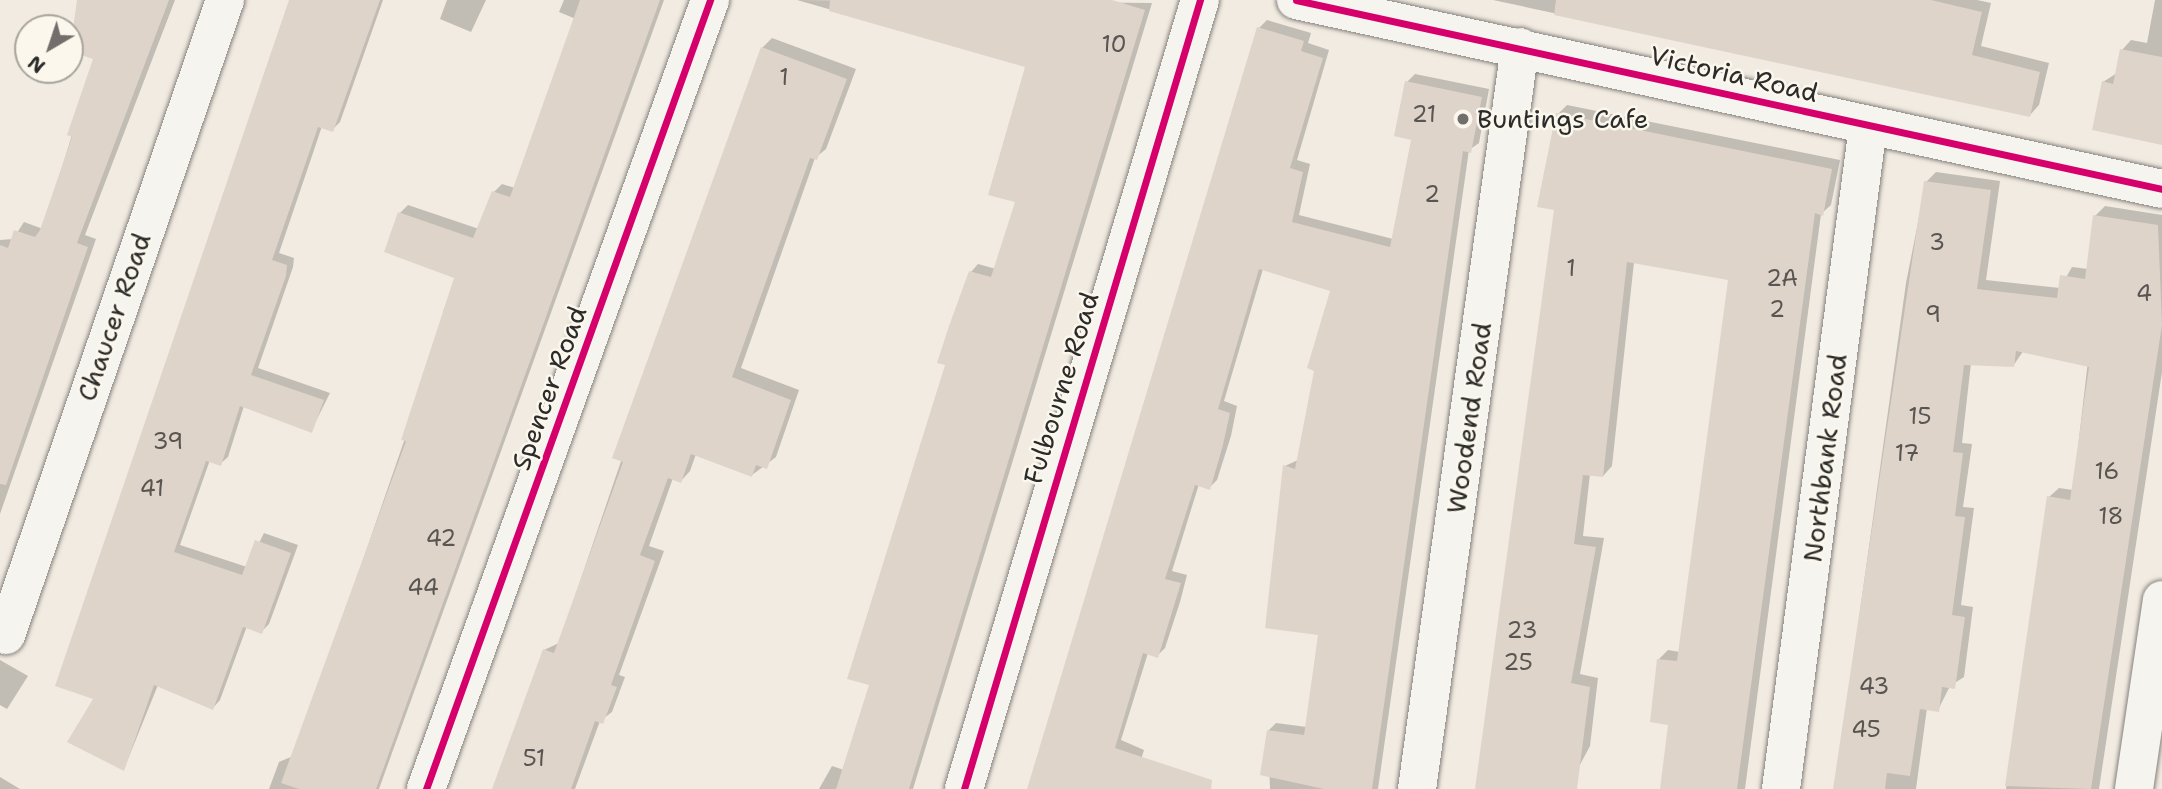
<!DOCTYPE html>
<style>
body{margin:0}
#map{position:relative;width:2162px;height:789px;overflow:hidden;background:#f2ebe2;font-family:"Shantell Sans",sans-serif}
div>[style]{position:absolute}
.shadow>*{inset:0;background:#0003}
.building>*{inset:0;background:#dfd4c9}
.roads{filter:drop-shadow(0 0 2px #85817d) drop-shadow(0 0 2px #85817d)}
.street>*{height:38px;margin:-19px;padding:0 19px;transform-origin:19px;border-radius:19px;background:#f5f4ef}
.secondary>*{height:38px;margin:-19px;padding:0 19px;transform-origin:19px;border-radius:19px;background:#f5f4ef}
.cycleway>*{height:7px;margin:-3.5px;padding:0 3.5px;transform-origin:3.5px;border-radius:3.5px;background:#d6006c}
.dots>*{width:19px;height:19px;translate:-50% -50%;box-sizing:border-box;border:4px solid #fbf7ec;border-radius:50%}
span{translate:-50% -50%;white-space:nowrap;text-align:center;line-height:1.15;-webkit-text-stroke:5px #fbf7ec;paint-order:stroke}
.number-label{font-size:23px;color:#585552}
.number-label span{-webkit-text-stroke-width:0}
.street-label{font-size:26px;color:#2b2b2b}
.poi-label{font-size:26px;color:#2b2b2b}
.left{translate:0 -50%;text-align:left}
.north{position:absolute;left:14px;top:14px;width:70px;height:70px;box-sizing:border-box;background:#fbf7ec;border:2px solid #a8a59f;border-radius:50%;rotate:219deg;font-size:19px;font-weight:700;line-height:28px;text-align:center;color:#2b2b2b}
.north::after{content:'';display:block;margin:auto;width:24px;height:32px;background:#716e6b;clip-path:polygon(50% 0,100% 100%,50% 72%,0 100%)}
</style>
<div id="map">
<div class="shadow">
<i style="clip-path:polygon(79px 0,175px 0,85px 235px,96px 239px,0 514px,0 240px,13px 239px,24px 222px,43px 229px,96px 57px,70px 49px)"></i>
<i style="clip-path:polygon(291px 0,383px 0,340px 122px,332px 130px,322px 126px,313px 153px,279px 253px,294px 258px,293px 267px,258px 368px,330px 393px,311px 431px,244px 406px,228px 457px,220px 464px,210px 460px,180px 545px,247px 567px,264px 533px,298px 545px,269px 624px,261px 632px,247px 626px,220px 700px,213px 708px,158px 685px,124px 769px,96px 698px)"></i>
<i style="clip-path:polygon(447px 0,486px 0,471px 32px,440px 19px)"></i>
<i style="clip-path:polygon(564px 0,664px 0,379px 789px,269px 789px,279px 762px,293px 756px,310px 713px,448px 314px,443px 312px,456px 277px,400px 213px,408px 205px,479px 229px,494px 192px,502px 184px,515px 188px,576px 19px,559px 12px)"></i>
<i style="clip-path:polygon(797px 0,1152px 3px,913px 789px,819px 789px,832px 766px,844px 770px,871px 684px,971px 272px,978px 264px,996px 269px,1017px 201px,1028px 66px)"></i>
<i style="clip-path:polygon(1493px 0,1977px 0,1991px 3px,1981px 46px,2049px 63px,2039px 105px,2030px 115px)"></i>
<i style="clip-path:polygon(2155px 0,2162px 0,2162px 143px,2103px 82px,2117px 73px,2122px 50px,2131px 40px,2147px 43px)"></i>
<i style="clip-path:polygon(1267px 20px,1311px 33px,1308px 43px,1329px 50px,1297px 160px,1310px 164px,1299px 215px,1393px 239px,1413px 139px,1407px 82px,1415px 74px,1489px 89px,1479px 143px,1469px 150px,1378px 789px,1270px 789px,1268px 731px,1276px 723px,1307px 727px,1320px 634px,1285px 466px,1298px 460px,1333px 289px,1263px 269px,1224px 401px,1237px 406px,1231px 436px,1217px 480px,1209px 488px,1199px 484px,1172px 571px,1187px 575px,1180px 602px,1165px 648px,1157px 656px,1148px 653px,1121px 740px,1144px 750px,1132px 789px,1029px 789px,1259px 28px)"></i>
<i style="clip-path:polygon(772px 38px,856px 69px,826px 149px,815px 158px,741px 368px,799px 390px,776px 457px,752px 475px,696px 454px,690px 471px,681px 481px,673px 478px,649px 546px,664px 551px,619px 675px,625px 677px,612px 712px,600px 721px,575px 789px,494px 789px,544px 650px,559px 643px,762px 48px)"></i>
<i style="clip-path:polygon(1567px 105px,1840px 160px,1831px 205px,1821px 214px,1745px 789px,1661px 789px,1670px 723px,1659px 659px,1668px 650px,1680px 652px,1730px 278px,1634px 262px,1612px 466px,1603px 476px,1590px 474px,1583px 536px,1604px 538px,1580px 674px,1598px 678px,1590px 746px,1567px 789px,1477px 789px,1556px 209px,1558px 114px)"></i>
<i style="clip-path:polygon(1936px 172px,2000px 181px,1986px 280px,2060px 288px,2072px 267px,2088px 269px,2095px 216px,2105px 206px,2162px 215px,2162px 372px,2099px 789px,2006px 789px,2049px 497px,2059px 488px,2073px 490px,2088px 361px,2024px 350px,2013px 366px,1971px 363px,1962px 443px,1972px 444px,1963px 507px,1974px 508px,1961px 605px,1973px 607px,1964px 677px,1950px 686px,1938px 710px,1927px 708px,1916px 789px,1835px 789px,1906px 283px,1926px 182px)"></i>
<i style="clip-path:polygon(0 660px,28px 676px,7px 709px,0 705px)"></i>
<i style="clip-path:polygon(0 777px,20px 789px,0 789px)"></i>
</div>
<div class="building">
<i style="clip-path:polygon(77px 0,169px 0,77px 243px,88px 247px,6px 485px,0 484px,0 245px,8px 248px,14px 230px,35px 237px,40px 230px,72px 137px,67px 135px,93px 59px,70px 51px)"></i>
<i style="clip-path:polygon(289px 0,380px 0,333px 132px,318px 127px,306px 162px,272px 260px,287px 265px,286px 276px,251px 375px,324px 400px,312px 433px,240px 406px,221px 466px,206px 461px,174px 552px,242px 575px,255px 540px,291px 553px,262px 634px,243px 627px,213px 710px,154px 685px,124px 771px,67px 742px,93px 699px,55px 686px)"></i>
<i style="clip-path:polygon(580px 0,660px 0,376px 789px,299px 789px,281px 783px,406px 441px,401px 440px,454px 278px,384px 252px,398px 212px,473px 238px,492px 191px,510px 197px)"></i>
<i style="clip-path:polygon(830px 0,1112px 0,1145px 10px,909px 789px,836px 789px,869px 685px,847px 679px,945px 365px,937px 363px,949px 326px,969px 271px,991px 277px,1015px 202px,988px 195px,1025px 67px,829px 11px)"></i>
<i style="clip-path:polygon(1556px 0,1931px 0,1982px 12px,1972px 55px,2040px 72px,2030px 117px,1554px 15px)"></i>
<i style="clip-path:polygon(1257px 27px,1304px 41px,1301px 51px,1323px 58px,1290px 168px,1303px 172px,1292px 222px,1390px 247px,1411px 140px,1394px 136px,1405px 81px,1482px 97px,1471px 153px,1463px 151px,1372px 789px,1324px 789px,1260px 775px,1267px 730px,1304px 735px,1318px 635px,1265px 628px,1283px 465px,1295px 469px,1314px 371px,1307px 368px,1330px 291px,1259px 269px,1218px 409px,1230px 413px,1223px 445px,1210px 490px,1195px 485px,1165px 579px,1181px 583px,1172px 612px,1158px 658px,1143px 653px,1115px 748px,1212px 780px,1211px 789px,1027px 789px)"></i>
<i style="clip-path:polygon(761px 47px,847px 79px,817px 160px,810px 158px,732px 377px,791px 400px,767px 469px,756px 465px,752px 477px,691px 454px,681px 483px,668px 478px,640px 555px,655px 561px,611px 685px,617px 687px,603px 724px,595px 721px,571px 789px,492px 789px,543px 649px,554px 653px,623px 462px,612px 458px)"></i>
<i style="clip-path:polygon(2120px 49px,2162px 57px,2162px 145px,2092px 130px,2102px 81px,2113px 84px)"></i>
<i style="clip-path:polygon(1556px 113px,1832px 169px,1823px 216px,1815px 213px,1737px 789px,1660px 789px,1668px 725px,1650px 722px,1657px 659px,1677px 661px,1728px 280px,1627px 262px,1603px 477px,1583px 475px,1574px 544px,1596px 547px,1571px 683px,1590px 687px,1577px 789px,1475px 789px,1554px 210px,1537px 207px)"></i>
<i style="clip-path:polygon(1924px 181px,1991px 190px,1977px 289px,2057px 298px,2060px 275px,2085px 279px,2093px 215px,2158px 225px,2162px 325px,2091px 789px,2005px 786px,2047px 496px,2070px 500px,2089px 367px,2016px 351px,2014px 367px,1964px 365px,1953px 452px,1963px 453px,1955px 516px,1965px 517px,1952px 615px,1965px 617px,1955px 689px,1942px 687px,1939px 712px,1920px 709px,1910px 776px,1887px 773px,1885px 789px,1833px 789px)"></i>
</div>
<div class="roads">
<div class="street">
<i style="left:1296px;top:0;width:886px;rotate:12.31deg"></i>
<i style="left:6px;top:635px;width:672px;rotate:-70.97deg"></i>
<i style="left:426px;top:789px;width:839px;rotate:-70.2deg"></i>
<i style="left:1417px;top:789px;width:749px;rotate:-82.1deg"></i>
<i style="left:1781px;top:789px;width:669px;rotate:-82.52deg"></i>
<i style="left:2134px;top:789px;width:191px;rotate:-81.6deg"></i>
</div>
<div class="secondary">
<i style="left:964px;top:789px;width:824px;rotate:-73.35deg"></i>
</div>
</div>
<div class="cycleway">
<i style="left:1296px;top:0;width:886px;rotate:12.31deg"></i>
<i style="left:426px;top:789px;width:839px;rotate:-70.2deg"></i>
<i style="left:964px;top:789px;width:824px;rotate:-73.35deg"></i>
</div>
<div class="dots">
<i style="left:1463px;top:119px;background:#716e6b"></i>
</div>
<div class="number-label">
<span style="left:1114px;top:44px">10</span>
<span style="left:784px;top:77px">1</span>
<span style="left:1424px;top:114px">21</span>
<span style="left:1432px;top:194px">2</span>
<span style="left:1937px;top:242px">3</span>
<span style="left:1571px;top:268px">1</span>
<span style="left:1782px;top:278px">2A</span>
<span style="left:2144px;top:293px">4</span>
<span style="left:1777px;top:309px">2</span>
<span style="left:1933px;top:314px">9</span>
<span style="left:1920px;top:416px">15</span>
<span style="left:168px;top:441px">39</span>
<span style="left:1907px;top:453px">17</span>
<span style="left:2107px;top:471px">16</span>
<span style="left:152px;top:488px">41</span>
<span style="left:2111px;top:516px">18</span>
<span style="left:441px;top:538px">42</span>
<span style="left:423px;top:587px">44</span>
<span style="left:1522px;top:630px">23</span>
<span style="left:1518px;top:662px">25</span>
<span style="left:1874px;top:686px">43</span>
<span style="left:1866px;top:729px">45</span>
<span style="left:534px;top:758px">51</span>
</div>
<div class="street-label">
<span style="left:1734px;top:74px;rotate:13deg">Victoria Road</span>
<span style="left:114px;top:317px;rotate:-71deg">Chaucer Road</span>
<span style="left:549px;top:388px;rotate:-70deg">Spencer Road</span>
<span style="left:1061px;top:388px;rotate:-73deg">Fulbourne Road</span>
<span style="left:1469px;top:418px;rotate:-82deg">Woodend Road</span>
<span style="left:1825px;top:458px;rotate:-83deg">Northbank Road</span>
</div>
<div class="poi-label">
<span class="left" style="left:1477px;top:119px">Buntings Cafe</span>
</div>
<div class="north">N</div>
</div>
